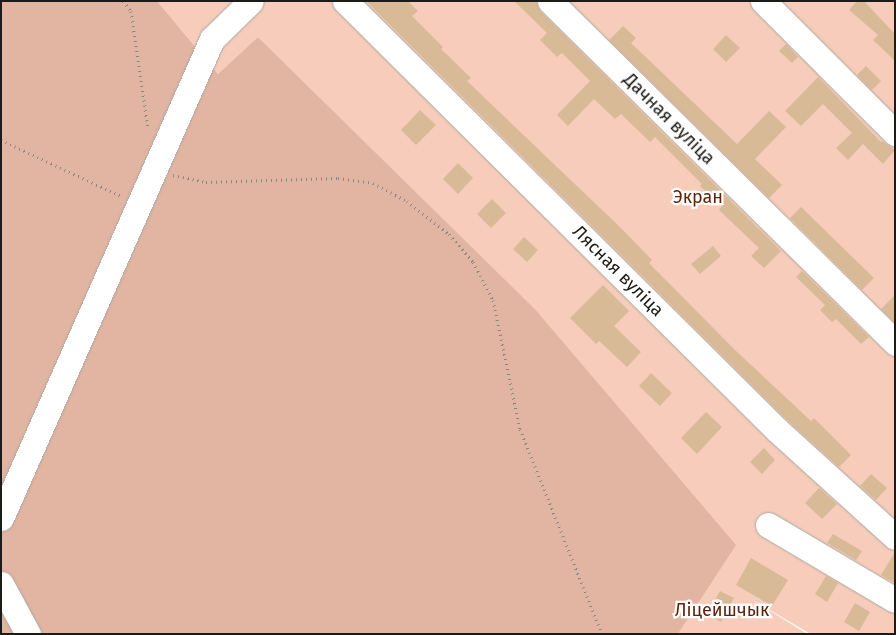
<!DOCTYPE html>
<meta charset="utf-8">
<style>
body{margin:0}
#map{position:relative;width:896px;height:635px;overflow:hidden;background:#faf8ef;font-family:"Fira Sans",sans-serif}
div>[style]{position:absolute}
.green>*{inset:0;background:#f8ccbb}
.forest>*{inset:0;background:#e2b4a2}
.building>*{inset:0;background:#d9ba97}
.path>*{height:3px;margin-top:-1.5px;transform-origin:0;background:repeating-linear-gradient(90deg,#888781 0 1px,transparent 0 5px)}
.roads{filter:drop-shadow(0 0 1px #abaaa1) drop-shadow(0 0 1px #abaaa1)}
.minor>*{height:25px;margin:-12.5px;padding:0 12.5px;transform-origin:12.5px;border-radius:12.5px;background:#fff}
span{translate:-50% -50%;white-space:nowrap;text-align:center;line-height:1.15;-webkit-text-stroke:4.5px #fff;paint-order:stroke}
.street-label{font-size:18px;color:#1c1b18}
.park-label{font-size:18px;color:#5b240b}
.frame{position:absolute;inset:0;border:2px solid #1c1b18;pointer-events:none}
</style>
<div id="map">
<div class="green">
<i style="clip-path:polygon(157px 1px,895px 1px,895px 634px,811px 634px,751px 599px,807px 634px,678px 634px,735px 545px,535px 309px,258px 37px,218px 74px)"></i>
</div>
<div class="forest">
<i style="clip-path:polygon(1px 1px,157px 1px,218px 74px,258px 37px,535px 309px,736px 545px,678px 634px,1px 634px)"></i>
</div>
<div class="building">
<i style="clip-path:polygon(366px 1px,408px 1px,418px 11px,412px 16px,443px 47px,441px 49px,471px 78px,467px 81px,621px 228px,652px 260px,649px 263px,735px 350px,811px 421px,814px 418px,851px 455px,839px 467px,787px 420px)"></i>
<i style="clip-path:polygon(514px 1px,536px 1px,540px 11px,781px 251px,764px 268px,751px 256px,759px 248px,719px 210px,722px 206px,700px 186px,702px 184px,655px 137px,650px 142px,621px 114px,615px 119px,594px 99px,568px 126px,557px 115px,590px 81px,562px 53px,557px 57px,540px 40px,547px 33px)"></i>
<i style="clip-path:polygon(857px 1px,864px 1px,895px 34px,895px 61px,873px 40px,878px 35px,849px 10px)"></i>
<i style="clip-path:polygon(623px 26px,636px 38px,631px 43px,737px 144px,769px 111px,786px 127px,755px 159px,782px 185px,769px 198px,609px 40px)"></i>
<i style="clip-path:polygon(726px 35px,740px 48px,726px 62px,713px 49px)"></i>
<i style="clip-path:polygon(786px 44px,798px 57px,792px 63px,779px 51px)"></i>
<i style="clip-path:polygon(866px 66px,881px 81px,872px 90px,857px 75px)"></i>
<i style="clip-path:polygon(818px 77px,881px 142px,882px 141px,895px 150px,883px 164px,863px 144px,848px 160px,836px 148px,852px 133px,823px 104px,801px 126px,785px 111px)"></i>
<i style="clip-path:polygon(420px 110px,436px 125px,416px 145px,401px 130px)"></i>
<i style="clip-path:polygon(458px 163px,473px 178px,458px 194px,443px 179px)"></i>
<i style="clip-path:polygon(492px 199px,506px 213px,491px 228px,477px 214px)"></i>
<i style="clip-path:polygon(801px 207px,874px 278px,862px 290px,790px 218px)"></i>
<i style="clip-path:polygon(524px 237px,538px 250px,527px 262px,513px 249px)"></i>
<i style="clip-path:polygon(713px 246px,721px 256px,700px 274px,691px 264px)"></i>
<i style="clip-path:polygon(802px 271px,869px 337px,861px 344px,836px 319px,832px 322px,820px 310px,825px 305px,796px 277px)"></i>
<i style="clip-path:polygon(603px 285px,629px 311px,614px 326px,641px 352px,627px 367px,599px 341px,596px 344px,570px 318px)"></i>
<i style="clip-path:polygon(895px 295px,895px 323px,881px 309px)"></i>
<i style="clip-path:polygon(651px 373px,672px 393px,660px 406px,639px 386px)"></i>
<i style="clip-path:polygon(706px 412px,722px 427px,697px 454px,681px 438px)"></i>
<i style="clip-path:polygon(764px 448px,775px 460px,762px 474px,750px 462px)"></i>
<i style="clip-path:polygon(871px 474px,887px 488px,876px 500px,860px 486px)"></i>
<i style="clip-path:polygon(819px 488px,837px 504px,822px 519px,805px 503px)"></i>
<i style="clip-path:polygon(833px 534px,862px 551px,856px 560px,827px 543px)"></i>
<i style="clip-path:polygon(895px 552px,895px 583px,881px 575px)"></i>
<i style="clip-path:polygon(751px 558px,788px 580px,772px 606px,736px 585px)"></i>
<i style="clip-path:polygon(826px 576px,838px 583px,827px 602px,815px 594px)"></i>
<i style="clip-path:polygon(720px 591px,734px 598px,721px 622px,707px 614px)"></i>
<i style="clip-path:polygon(855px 603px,870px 612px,859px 631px,844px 622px)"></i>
</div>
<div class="path">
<i style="left:123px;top:1px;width:13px;rotate:51deg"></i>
<i style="left:131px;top:11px;width:119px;rotate:81.8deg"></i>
<i style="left:1px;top:140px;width:132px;rotate:25deg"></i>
<i style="left:173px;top:175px;width:34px;rotate:12deg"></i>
<i style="left:206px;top:182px;width:132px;rotate:-1.7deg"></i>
<i style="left:338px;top:178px;width:35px;rotate:8deg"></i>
<i style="left:373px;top:183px;width:38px;rotate:28deg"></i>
<i style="left:407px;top:201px;width:53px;rotate:38.2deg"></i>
<i style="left:449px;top:234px;width:37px;rotate:49deg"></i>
<i style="left:473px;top:262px;width:43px;rotate:62.2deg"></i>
<i style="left:493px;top:300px;width:132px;rotate:78.2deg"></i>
<i style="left:520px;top:429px;width:221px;rotate:68.2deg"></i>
</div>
<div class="roads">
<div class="minor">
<i style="left:345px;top:1px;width:609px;rotate:44.8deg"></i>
<i style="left:777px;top:430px;width:159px;rotate:42.2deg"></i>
<i style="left:550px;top:1px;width:486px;rotate:44.7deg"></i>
<i style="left:763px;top:1px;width:187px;rotate:45deg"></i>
<i style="left:1px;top:518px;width:523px;rotate:-66.23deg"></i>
<i style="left:212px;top:39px;width:54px;rotate:-44.3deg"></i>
<i style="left:768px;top:525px;width:147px;rotate:30.6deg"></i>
<i style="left:1px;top:584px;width:57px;rotate:61.6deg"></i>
</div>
</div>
<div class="street-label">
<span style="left:669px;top:119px;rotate:45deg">Дачная вуліца</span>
<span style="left:618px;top:271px;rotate:45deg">Лясная вуліца</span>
</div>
<div class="park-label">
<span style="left:698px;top:197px">Экран</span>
<span style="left:722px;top:610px">Ліцейшчык</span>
</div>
<div class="frame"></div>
</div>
